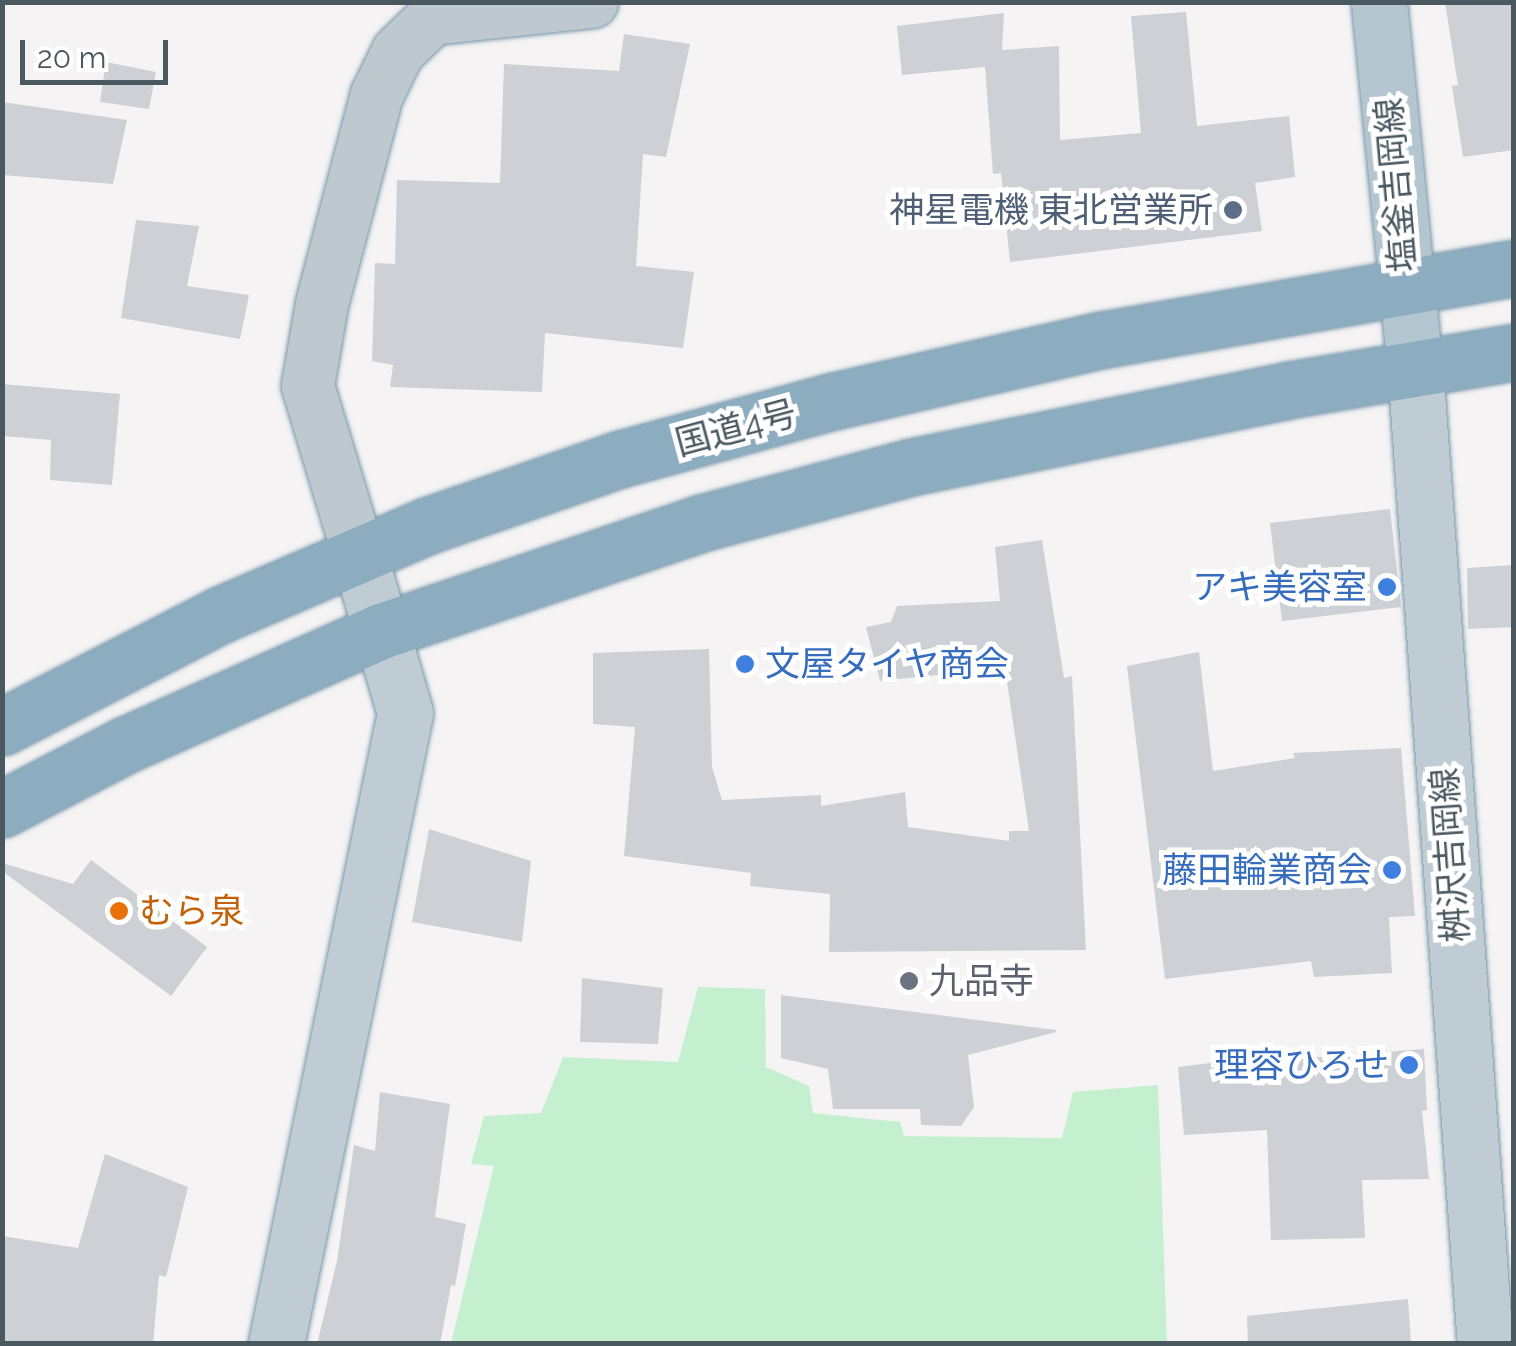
<!DOCTYPE html>
<meta charset="utf-8">
<style>
body{margin:0}
#map{position:relative;width:1516px;height:1346px;overflow:hidden;background:#f5f3f3;font-family:Raleway,"Noto Sans JP",sans-serif}
div>[style]{position:absolute}
.green>*{inset:0;background:#c4f0cf}
.building>*{inset:0;background:#cdd1d5}
.roads{filter:drop-shadow(0 0 2px #7797ac) drop-shadow(0 0 2px #7797ac)}
.street>*{height:52px;margin:-26px;padding:0 26px;transform-origin:26px;border-radius:26px;background:#bec9cf}
.secondary>*{height:55px;margin:-27.5px;padding:0 27.5px;transform-origin:27.5px;border-radius:27.5px;background:#bfccd3}
.primary>*{height:55px;margin:-27.5px;padding:0 27.5px;transform-origin:27.5px;border-radius:27.5px;background:#b3c6d0}
.highway>*{height:55px;margin:-27.5px;padding:0 27.5px;transform-origin:27.5px;border-radius:27.5px;background:#8cacc0}
.dots>*{width:28px;height:28px;translate:-50% -50%;box-sizing:border-box;border:5px solid #fff;border-radius:50%}
span{translate:-50% -50%;white-space:nowrap;text-align:center;line-height:1.15;-webkit-text-stroke:10px #fff;paint-order:stroke}
.street-label{font-size:35px;color:#4a5960}
.service-label{font-size:35px;color:#4e5e75}
.right{translate:-100% -50%;text-align:right}
.shop-label{font-size:35px;color:#366cbe}
.left{translate:0 -50%;text-align:left}
.food-label{font-size:35px;color:#c56008}
.worship-label{font-size:35px;color:#5b616d}
.frame{position:absolute;inset:0;border:5px solid #4a5960;pointer-events:none}
.scale{position:absolute;left:20px;top:40px;width:148px;height:45px;box-sizing:border-box;border:5px solid #4a5960;border-top:0;padding-left:12px;font-size:30px;line-height:35px;white-space:nowrap;color:#4a5960;-webkit-text-stroke:8px #fff;paint-order:stroke}
</style>
<div id="map">
<div class="green">
<i style="clip-path:polygon(698px 987px,765px 989px,766px 1067px,809px 1086px,813px 1113px,900px 1122px,904px 1136px,1062px 1138px,1073px 1092px,1158px 1085px,1167px 1343px,451px 1343px,494px 1166px,471px 1164px,484px 1116px,541px 1113px,563px 1057px,678px 1062px)"></i>
</div>
<div class="building">
<i style="clip-path:polygon(1445px 2px,1514px 2px,1514px 150px,1463px 157px,1452px 86px,1458px 85px)"></i>
<i style="clip-path:polygon(1186px 12px,1197px 126px,1289px 116px,1295px 177px,1255px 183px,1262px 231px,1010px 262px,1001px 173px,993px 174px,985px 67px,902px 75px,897px 26px,1004px 13px,1002px 50px,1059px 46px,1060px 140px,1141px 133px,1131px 16px)"></i>
<i style="clip-path:polygon(624px 34px,690px 44px,666px 157px,643px 154px,636px 266px,694px 272px,683px 348px,545px 333px,542px 392px,390px 387px,393px 365px,372px 361px,375px 263px,395px 264px,397px 180px,500px 183px,504px 64px,619px 71px)"></i>
<i style="clip-path:polygon(106px 62px,156px 72px,149px 109px,100px 102px)"></i>
<i style="clip-path:polygon(2px 102px,127px 120px,113px 184px,2px 175px)"></i>
<i style="clip-path:polygon(136px 220px,199px 226px,187px 286px,249px 295px,240px 339px,121px 318px)"></i>
<i style="clip-path:polygon(2px 384px,120px 394px,112px 485px,50px 480px,51px 440px,2px 436px)"></i>
<i style="clip-path:polygon(1390px 509px,1401px 607px,1282px 621px,1270px 523px)"></i>
<i style="clip-path:polygon(1042px 540px,1064px 678px,1072px 676px,1086px 950px,829px 952px,830px 894px,750px 886px,751px 873px,624px 856px,635px 727px,593px 724px,593px 653px,709px 649px,712px 767px,722px 800px,821px 795px,821px 806px,905px 792px,908px 827px,1009px 841px,1009px 831px,1029px 831px,1005px 668px,880px 681px,866px 627px,891px 622px,897px 606px,1000px 601px,995px 547px)"></i>
<i style="clip-path:polygon(1514px 565px,1514px 627px,1468px 629px,1467px 568px)"></i>
<i style="clip-path:polygon(1199px 652px,1213px 771px,1295px 758px,1293px 753px,1401px 748px,1415px 916px,1389px 917px,1392px 973px,1314px 977px,1311px 961px,1165px 979px,1127px 666px)"></i>
<i style="clip-path:polygon(429px 829px,531px 861px,522px 942px,412px 922px)"></i>
<i style="clip-path:polygon(91px 860px,207px 947px,171px 996px,2px 871px,2px 863px,73px 884px)"></i>
<i style="clip-path:polygon(582px 978px,663px 988px,658px 1044px,580px 1042px)"></i>
<i style="clip-path:polygon(781px 995px,1056px 1030px,1056px 1032px,968px 1055px,974px 1107px,961px 1126px,921px 1125px,920px 1109px,833px 1109px,828px 1069px,781px 1058px)"></i>
<i style="clip-path:polygon(1424px 1049px,1427px 1110px,1422px 1111px,1429px 1179px,1362px 1180px,1365px 1238px,1271px 1240px,1267px 1130px,1184px 1135px,1178px 1067px,1266px 1056px,1267px 1061px)"></i>
<i style="clip-path:polygon(380px 1092px,450px 1104px,435px 1217px,466px 1224px,455px 1286px,451px 1285px,440px 1344px,317px 1344px,337px 1261px,354px 1145px,375px 1151px)"></i>
<i style="clip-path:polygon(105px 1154px,188px 1187px,166px 1277px,159px 1275px,153px 1344px,2px 1344px,2px 1236px,78px 1248px)"></i>
<i style="clip-path:polygon(1408px 1299px,1411px 1344px,1248px 1344px,1247px 1316px)"></i>
</div>
<div class="roads">
<div class="street">
<i style="left:359px;top:555px;width:177px;rotate:-106.8deg"></i>
<i style="left:308px;top:386px;width:83px;rotate:-80.3deg"></i>
<i style="left:322px;top:304px;width:216px;rotate:-75.3deg"></i>
<i style="left:377px;top:95px;width:48px;rotate:-64deg"></i>
<i style="left:398px;top:52px;width:47px;rotate:-44.1deg"></i>
<i style="left:432px;top:19px;width:161px;rotate:-6.1deg"></i>
</div>
<div class="secondary">
<i style="left:1415px;top:366px;width:981px;rotate:85.91deg"></i>
<i style="left:276px;top:1344px;width:644px;rotate:-78.45deg"></i>
<i style="left:405px;top:713px;width:165px;rotate:-106.2deg"></i>
</div>
<div class="primary">
<i style="left:1379px;top:2px;width:366px;rotate:84.4deg"></i>
</div>
<div class="highway">
<i style="left:2px;top:727px;width:247px;rotate:-27.2deg"></i>
<i style="left:222px;top:614px;width:225px;rotate:-23.3deg"></i>
<i style="left:429px;top:525px;width:202px;rotate:-19.1deg"></i>
<i style="left:620px;top:459px;width:222px;rotate:-15.2deg"></i>
<i style="left:834px;top:401px;width:274px;rotate:-12.9deg"></i>
<i style="left:1101px;top:340px;width:419px;rotate:-9.9deg"></i>
<i style="left:2px;top:809px;width:139px;rotate:-27.5deg"></i>
<i style="left:125px;top:745px;width:280px;rotate:-24deg"></i>
<i style="left:381px;top:631px;width:338px;rotate:-18.6deg"></i>
<i style="left:701px;top:523px;width:217px;rotate:-14.9deg"></i>
<i style="left:911px;top:467px;width:385px;rotate:-11.5deg"></i>
<i style="left:1288px;top:390px;width:229px;rotate:-9.5deg"></i>
</div>
</div>
<div class="dots">
<i style="left:1233px;top:210px;background:#5c6f8a"></i>
<i style="left:1387px;top:587px;background:#3f7fe0"></i>
<i style="left:745px;top:664px;background:#3f7fe0"></i>
<i style="left:1392px;top:870px;background:#3f7fe0"></i>
<i style="left:119px;top:911px;background:#e8710a"></i>
<i style="left:909px;top:981px;background:#6b7280"></i>
<i style="left:1409px;top:1065px;background:#3f7fe0"></i>
</div>
<div class="street-label">
<span style="left:1396px;top:185px;rotate:-95deg">塩釜吉岡線</span>
<span style="left:736px;top:428px;rotate:-15deg">国道4号</span>
<span style="left:1450px;top:855px;rotate:-94deg">桝沢吉岡線</span>
</div>
<div class="service-label">
<span class="right" style="left:1213px;top:210px">神星電機 東北営業所</span>
</div>
<div class="shop-label">
<span class="right" style="left:1367px;top:587px">アキ美容室</span>
<span class="left" style="left:765px;top:664px">文屋タイヤ商会</span>
<span class="right" style="left:1372px;top:870px">藤田輪業商会</span>
<span class="right" style="left:1389px;top:1065px">理容ひろせ</span>
</div>
<div class="food-label">
<span class="left" style="left:139px;top:911px">むら泉</span>
</div>
<div class="worship-label">
<span class="left" style="left:929px;top:981px">九品寺</span>
</div>
<div class="frame"></div>
<div class="scale">20 m</div>
</div>
